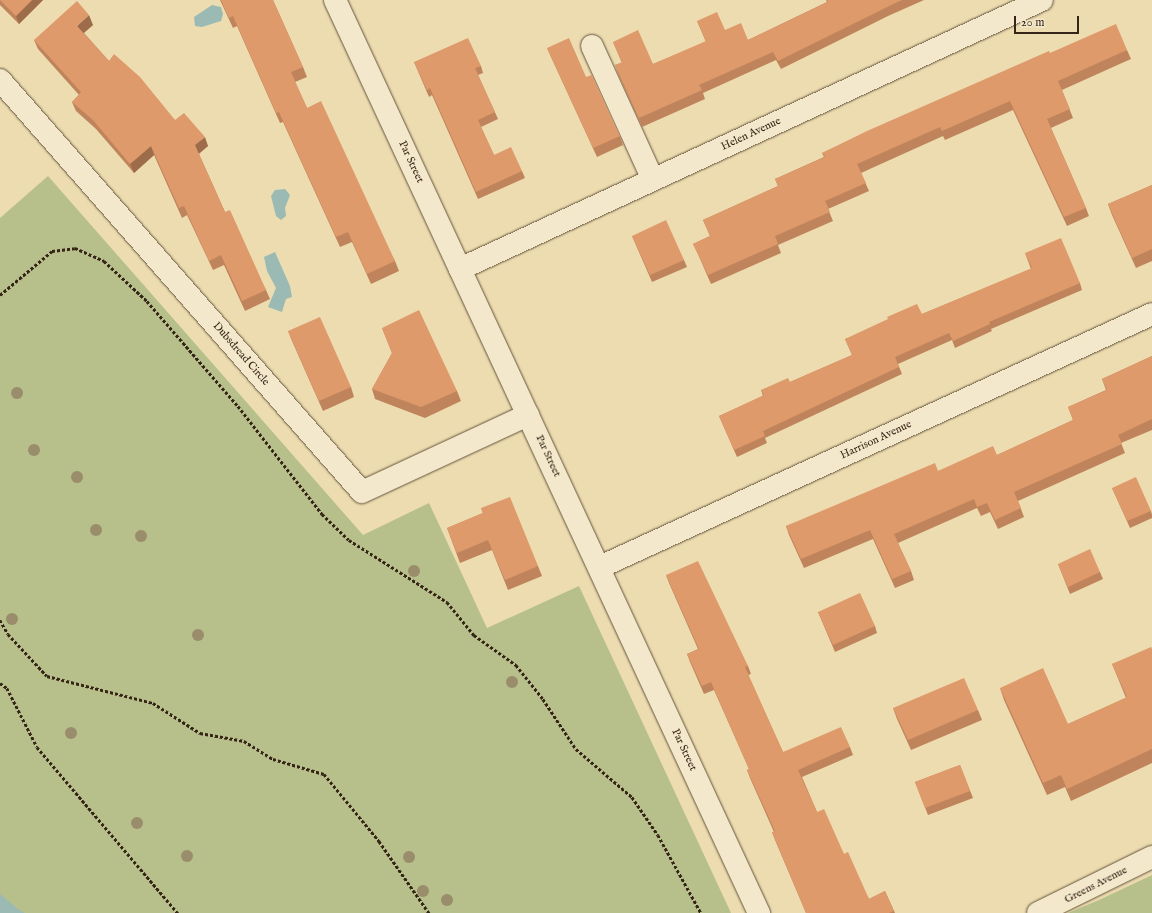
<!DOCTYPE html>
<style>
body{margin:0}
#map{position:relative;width:1152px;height:913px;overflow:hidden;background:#ecdcaf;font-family:"IM FELL English",serif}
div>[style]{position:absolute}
.green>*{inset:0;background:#b7c08b}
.water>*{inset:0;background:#9bbab3}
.path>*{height:2.5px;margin-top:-1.25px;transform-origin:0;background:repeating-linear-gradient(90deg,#362517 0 3px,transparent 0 5px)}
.roads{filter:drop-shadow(0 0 1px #64533d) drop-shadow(0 0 1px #64533d)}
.minor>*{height:22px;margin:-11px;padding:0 11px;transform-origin:11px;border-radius:11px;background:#f3e8cb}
.trees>*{width:12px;height:12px;margin:-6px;border-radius:50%;background:#9a8d6b}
.wall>*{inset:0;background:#c0845c}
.shaded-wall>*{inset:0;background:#9c6c4b}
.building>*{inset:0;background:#df9a6b}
span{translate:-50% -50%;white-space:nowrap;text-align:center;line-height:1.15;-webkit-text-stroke:3.5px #f3e8cb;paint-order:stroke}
.street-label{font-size:11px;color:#362517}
.scale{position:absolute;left:1014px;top:16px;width:65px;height:18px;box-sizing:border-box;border:2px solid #362517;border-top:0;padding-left:5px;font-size:12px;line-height:14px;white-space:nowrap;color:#362517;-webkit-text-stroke:3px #f3e8cb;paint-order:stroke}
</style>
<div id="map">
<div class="green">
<i style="clip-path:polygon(48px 176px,363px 535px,429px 503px,487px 628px,579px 586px,731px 913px,0 913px,0 218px)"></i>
<i style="clip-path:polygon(1152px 875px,1152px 913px,1068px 913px,1099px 900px)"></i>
</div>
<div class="water">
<i style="clip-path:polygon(212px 5px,221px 7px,223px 14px,221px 21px,202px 27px,195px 26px,194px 17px)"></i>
<i style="clip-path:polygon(285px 189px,290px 195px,285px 208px,286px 216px,281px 220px,276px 216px,271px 196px,275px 190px)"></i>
<i style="clip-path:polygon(275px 252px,290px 286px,292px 297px,286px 299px,282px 312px,268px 307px,276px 288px,267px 271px,264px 257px)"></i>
<i style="clip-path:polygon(0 894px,18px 909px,25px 913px,0 913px)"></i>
</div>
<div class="path">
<i style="left:0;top:295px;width:68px;rotate:-40.2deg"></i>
<i style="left:52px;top:251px;width:23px;rotate:-7deg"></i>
<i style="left:75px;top:248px;width:32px;rotate:24deg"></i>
<i style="left:104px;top:261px;width:59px;rotate:42.9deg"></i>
<i style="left:147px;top:301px;width:139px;rotate:49.1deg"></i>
<i style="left:238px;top:406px;width:137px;rotate:52.1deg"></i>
<i style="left:322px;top:514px;width:37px;rotate:44deg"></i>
<i style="left:349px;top:540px;width:116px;rotate:32.3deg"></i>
<i style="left:447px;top:602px;width:43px;rotate:50.7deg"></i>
<i style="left:474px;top:635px;width:52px;rotate:35.5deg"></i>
<i style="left:516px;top:665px;width:43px;rotate:51.5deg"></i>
<i style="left:543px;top:699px;width:60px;rotate:56.6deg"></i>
<i style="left:576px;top:749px;width:74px;rotate:40.6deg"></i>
<i style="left:632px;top:797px;width:46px;rotate:55.6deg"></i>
<i style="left:658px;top:835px;width:89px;rotate:61.1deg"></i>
<i style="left:0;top:620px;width:16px;rotate:60deg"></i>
<i style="left:8px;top:634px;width:57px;rotate:47.1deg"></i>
<i style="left:47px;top:676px;width:109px;rotate:14.3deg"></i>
<i style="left:153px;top:703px;width:56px;rotate:32.6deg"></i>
<i style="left:200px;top:733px;width:45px;rotate:10.3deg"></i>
<i style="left:244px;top:741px;width:34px;rotate:32deg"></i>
<i style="left:273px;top:759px;width:53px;rotate:16.4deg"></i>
<i style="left:324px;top:774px;width:87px;rotate:50.6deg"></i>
<i style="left:379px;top:841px;width:88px;rotate:55.2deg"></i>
<i style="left:0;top:683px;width:9px;rotate:36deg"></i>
<i style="left:7px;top:688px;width:66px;rotate:63deg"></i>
<i style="left:37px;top:747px;width:218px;rotate:49.7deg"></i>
</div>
<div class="roads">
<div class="minor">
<i style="left:335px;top:0;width:1007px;rotate:65.09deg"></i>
<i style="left:592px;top:46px;width:147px;rotate:65.5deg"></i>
<i style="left:0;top:80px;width:548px;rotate:48.7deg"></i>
<i style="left:362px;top:492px;width:183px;rotate:-24.9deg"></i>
<i style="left:460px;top:269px;width:641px;rotate:-24.81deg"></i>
<i style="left:600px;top:567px;width:607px;rotate:-24.62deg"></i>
<i style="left:1038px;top:913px;width:127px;rotate:-26.2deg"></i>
</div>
</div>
<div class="trees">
<i style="left:17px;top:393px"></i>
<i style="left:34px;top:450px"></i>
<i style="left:77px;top:477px"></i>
<i style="left:96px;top:530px"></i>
<i style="left:141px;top:536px"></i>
<i style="left:414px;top:571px"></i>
<i style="left:12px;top:619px"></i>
<i style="left:198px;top:635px"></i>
<i style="left:512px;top:682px"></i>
<i style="left:71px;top:733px"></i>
<i style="left:137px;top:823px"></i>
<i style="left:187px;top:856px"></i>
<i style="left:409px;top:857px"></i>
<i style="left:423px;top:891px"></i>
<i style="left:447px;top:900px"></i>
</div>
<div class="wall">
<i style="clip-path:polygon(0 0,43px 0,19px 24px,0 5px)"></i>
<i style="clip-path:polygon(220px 0,273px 0,303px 67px,307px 77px,295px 82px,307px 108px,395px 261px,399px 271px,371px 284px,352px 242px,340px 247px,283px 122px,280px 123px,237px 26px,233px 28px)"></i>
<i style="clip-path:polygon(826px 0,924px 0,888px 16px,781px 69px,776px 60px,703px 93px,705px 99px,642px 127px,618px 74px,615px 65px,622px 63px,613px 42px,653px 64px,706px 42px,697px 21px,725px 30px,748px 40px,827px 2px)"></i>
<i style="clip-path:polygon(93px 25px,84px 33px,109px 61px,175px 120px,208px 146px,199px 154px,225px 212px,266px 290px,270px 299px,245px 311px,224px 265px,213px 270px,187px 215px,182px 218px,154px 155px,134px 173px,96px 129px,76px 111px,72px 102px,79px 95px,38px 49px,34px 40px)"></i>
<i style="clip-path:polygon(547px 48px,620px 136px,623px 145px,597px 157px,551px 57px)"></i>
<i style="clip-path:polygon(1127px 50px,1131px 59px,1062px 90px,1073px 118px,1051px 128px,1086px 208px,1089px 216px,1067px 226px,1013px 110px,945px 140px,943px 136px,861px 173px,869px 191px,828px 209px,833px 221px,778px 245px,781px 253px,711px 284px,697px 252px,693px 244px,710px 236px,703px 220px,778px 186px,775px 179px,824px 157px,822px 153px,1050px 53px)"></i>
<i style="clip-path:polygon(414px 62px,481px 66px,483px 73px,478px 75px,498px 119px,481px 127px,494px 155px,522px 171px,525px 178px,478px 199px,432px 95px,429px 97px)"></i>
<i style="clip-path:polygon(1152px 185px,1152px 261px,1136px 268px,1112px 215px,1108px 204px)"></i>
<i style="clip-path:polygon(632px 236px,684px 260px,687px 267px,652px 282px)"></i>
<i style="clip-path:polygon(1025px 253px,1080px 283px,1082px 290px,991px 329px,992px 331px,955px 348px,952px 340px,898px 364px,902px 374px,765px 438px,767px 443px,737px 457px,719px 416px,763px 396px,761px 390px,790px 382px,852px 355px,845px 339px,922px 314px,1031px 269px)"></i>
<i style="clip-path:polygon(382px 328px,457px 391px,461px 401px,425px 418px,375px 399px,372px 389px,392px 353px)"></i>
<i style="clip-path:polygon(288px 331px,351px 387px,354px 397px,323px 411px,292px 341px)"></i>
<i style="clip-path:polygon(1152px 356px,1152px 430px,1121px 443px,1125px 453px,1018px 501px,1024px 517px,998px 529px,990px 512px,981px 516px,977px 508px,898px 543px,911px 571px,914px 580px,895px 588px,873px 539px,804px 568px,789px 535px,786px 526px,938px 471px,997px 455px,1073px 420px,1068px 407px,1106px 390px,1102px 379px)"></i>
<i style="clip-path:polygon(1112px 488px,1151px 511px,1152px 515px,1152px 518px,1130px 528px)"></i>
<i style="clip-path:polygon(481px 508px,538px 566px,542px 576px,508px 590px,492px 550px,460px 563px,447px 528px,483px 513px)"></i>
<i style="clip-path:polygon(1058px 564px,1100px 572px,1103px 579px,1070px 594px)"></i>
<i style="clip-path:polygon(666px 575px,748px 666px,751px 674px,748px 675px,783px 752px,850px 747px,853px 755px,802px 777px,817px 812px,844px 854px,869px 899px,885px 891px,895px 913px,806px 913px,775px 840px,772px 832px,774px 832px,750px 778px,747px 770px,749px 769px,714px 690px,704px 694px,690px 662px,687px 654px,698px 649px,669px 583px)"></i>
<i style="clip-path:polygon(818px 612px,875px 626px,877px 633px,835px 652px)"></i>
<i style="clip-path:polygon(1152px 649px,1152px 763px,1071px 801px,1065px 787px,1047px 795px,1004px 700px,1000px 688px,1068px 724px,1126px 698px,1117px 676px,1112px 664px)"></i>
<i style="clip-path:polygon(893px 708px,978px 710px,982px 720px,911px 750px,897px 719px)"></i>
<i style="clip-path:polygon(960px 765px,973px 798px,928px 815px,915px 782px)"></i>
</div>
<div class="shaded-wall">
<i style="clip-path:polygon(32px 0,43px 0,19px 24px,16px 16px)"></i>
<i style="clip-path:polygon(89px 15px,93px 25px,81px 35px,77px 26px)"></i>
<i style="clip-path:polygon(205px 137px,208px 146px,198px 154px,195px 145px)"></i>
<i style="clip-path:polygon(151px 146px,154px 155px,134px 173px,130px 164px)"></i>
</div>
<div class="building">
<i style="clip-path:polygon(0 0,32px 0,16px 16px)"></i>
<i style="clip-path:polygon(221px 0,273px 0,303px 67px,291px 72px,307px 108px,321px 101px,395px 261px,367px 274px,348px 232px,336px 237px,279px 112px,276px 113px,233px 16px,229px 18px)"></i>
<i style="clip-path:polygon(827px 0,902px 0,885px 8px,778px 61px,773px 52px,699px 85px,702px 90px,639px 118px,615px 65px,622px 62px,613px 42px,638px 30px,653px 64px,706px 41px,697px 21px,717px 12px,725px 30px,741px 23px,748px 40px,828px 2px)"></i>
<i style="clip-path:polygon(77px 1px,89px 15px,77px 26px,109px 61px,114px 54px,140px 77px,175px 120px,184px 113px,205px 137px,195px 145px,225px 212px,230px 210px,266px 290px,242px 301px,221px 255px,209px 261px,184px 206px,179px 208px,151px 146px,130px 164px,93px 120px,72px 102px,81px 92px,34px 40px)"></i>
<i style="clip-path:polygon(1116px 24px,1127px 50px,1058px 81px,1070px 109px,1047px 119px,1086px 208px,1064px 217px,1010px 101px,942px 131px,940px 127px,857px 164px,866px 183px,825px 201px,830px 212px,775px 236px,778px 244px,708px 275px,693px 244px,710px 236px,703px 220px,778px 186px,775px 179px,825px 157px,822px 153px,867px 131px,1049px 51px,1050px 53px)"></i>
<i style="clip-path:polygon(468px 38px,481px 66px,475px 68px,495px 112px,478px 120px,494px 155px,511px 147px,522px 171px,476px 192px,430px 88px,427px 90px,414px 62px)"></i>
<i style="clip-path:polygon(569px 38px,586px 77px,592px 75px,620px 136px,593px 148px,547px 48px)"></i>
<i style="clip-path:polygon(1152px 185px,1152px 249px,1132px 258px,1108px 204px)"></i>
<i style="clip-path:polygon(666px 220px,684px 260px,650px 275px,632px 236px)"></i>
<i style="clip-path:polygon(1061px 238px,1080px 283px,989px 322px,990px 324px,953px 341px,949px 333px,895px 357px,899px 367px,763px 431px,765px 436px,734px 450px,719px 416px,764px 395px,761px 390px,788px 378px,790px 382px,852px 355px,845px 339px,888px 319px,887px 317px,917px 304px,922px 314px,1032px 268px,1025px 253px)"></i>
<i style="clip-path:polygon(419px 310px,457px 391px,421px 407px,372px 389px,392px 353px,382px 328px)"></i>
<i style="clip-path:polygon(320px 317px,351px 387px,319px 401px,288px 331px)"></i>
<i style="clip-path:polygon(1152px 356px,1152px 419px,1118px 435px,1122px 444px,1014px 492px,1021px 508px,995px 520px,987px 503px,977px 507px,974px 499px,894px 534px,911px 571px,892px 579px,870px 530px,801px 559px,786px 526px,935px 463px,938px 471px,993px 446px,997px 455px,1073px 420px,1068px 407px,1107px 390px,1102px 379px)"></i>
<i style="clip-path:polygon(1136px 477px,1151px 511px,1127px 521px,1112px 488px)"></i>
<i style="clip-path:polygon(510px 497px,538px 566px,505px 580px,488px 540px,457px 553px,447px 528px,483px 513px,481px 508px)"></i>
<i style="clip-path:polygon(1090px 549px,1100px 572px,1068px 587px,1058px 564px)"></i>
<i style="clip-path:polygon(698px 561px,748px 666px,745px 667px,783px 752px,841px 727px,850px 747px,798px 770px,817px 812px,824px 809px,844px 854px,848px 852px,869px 899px,885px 891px,894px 911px,889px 913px,806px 913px,772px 832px,775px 831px,747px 770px,749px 769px,711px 682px,702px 686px,687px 654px,699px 649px,666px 575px)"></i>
<i style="clip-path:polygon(860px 593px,875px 626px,833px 645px,818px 612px)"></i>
<i style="clip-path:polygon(1151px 647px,1152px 649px,1152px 749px,1067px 789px,1061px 775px,1043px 783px,1000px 688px,1043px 668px,1068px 724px,1127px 697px,1112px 664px)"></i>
<i style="clip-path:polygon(964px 678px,978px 710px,908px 740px,893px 708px)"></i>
<i style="clip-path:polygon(960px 765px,970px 791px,925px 808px,915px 782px)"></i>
</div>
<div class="street-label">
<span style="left:751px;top:134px;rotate:-25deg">Helen Avenue</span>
<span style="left:411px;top:162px;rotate:65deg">Par Street</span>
<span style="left:241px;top:354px;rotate:49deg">Dubsdread Circle</span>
<span style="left:876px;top:440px;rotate:-25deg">Harrison Avenue</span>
<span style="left:548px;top:456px;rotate:65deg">Par Street</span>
<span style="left:684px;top:750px;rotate:65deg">Par Street</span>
<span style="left:1096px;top:885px;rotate:-27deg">Greens Avenue</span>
</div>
<div class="scale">20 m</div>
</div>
